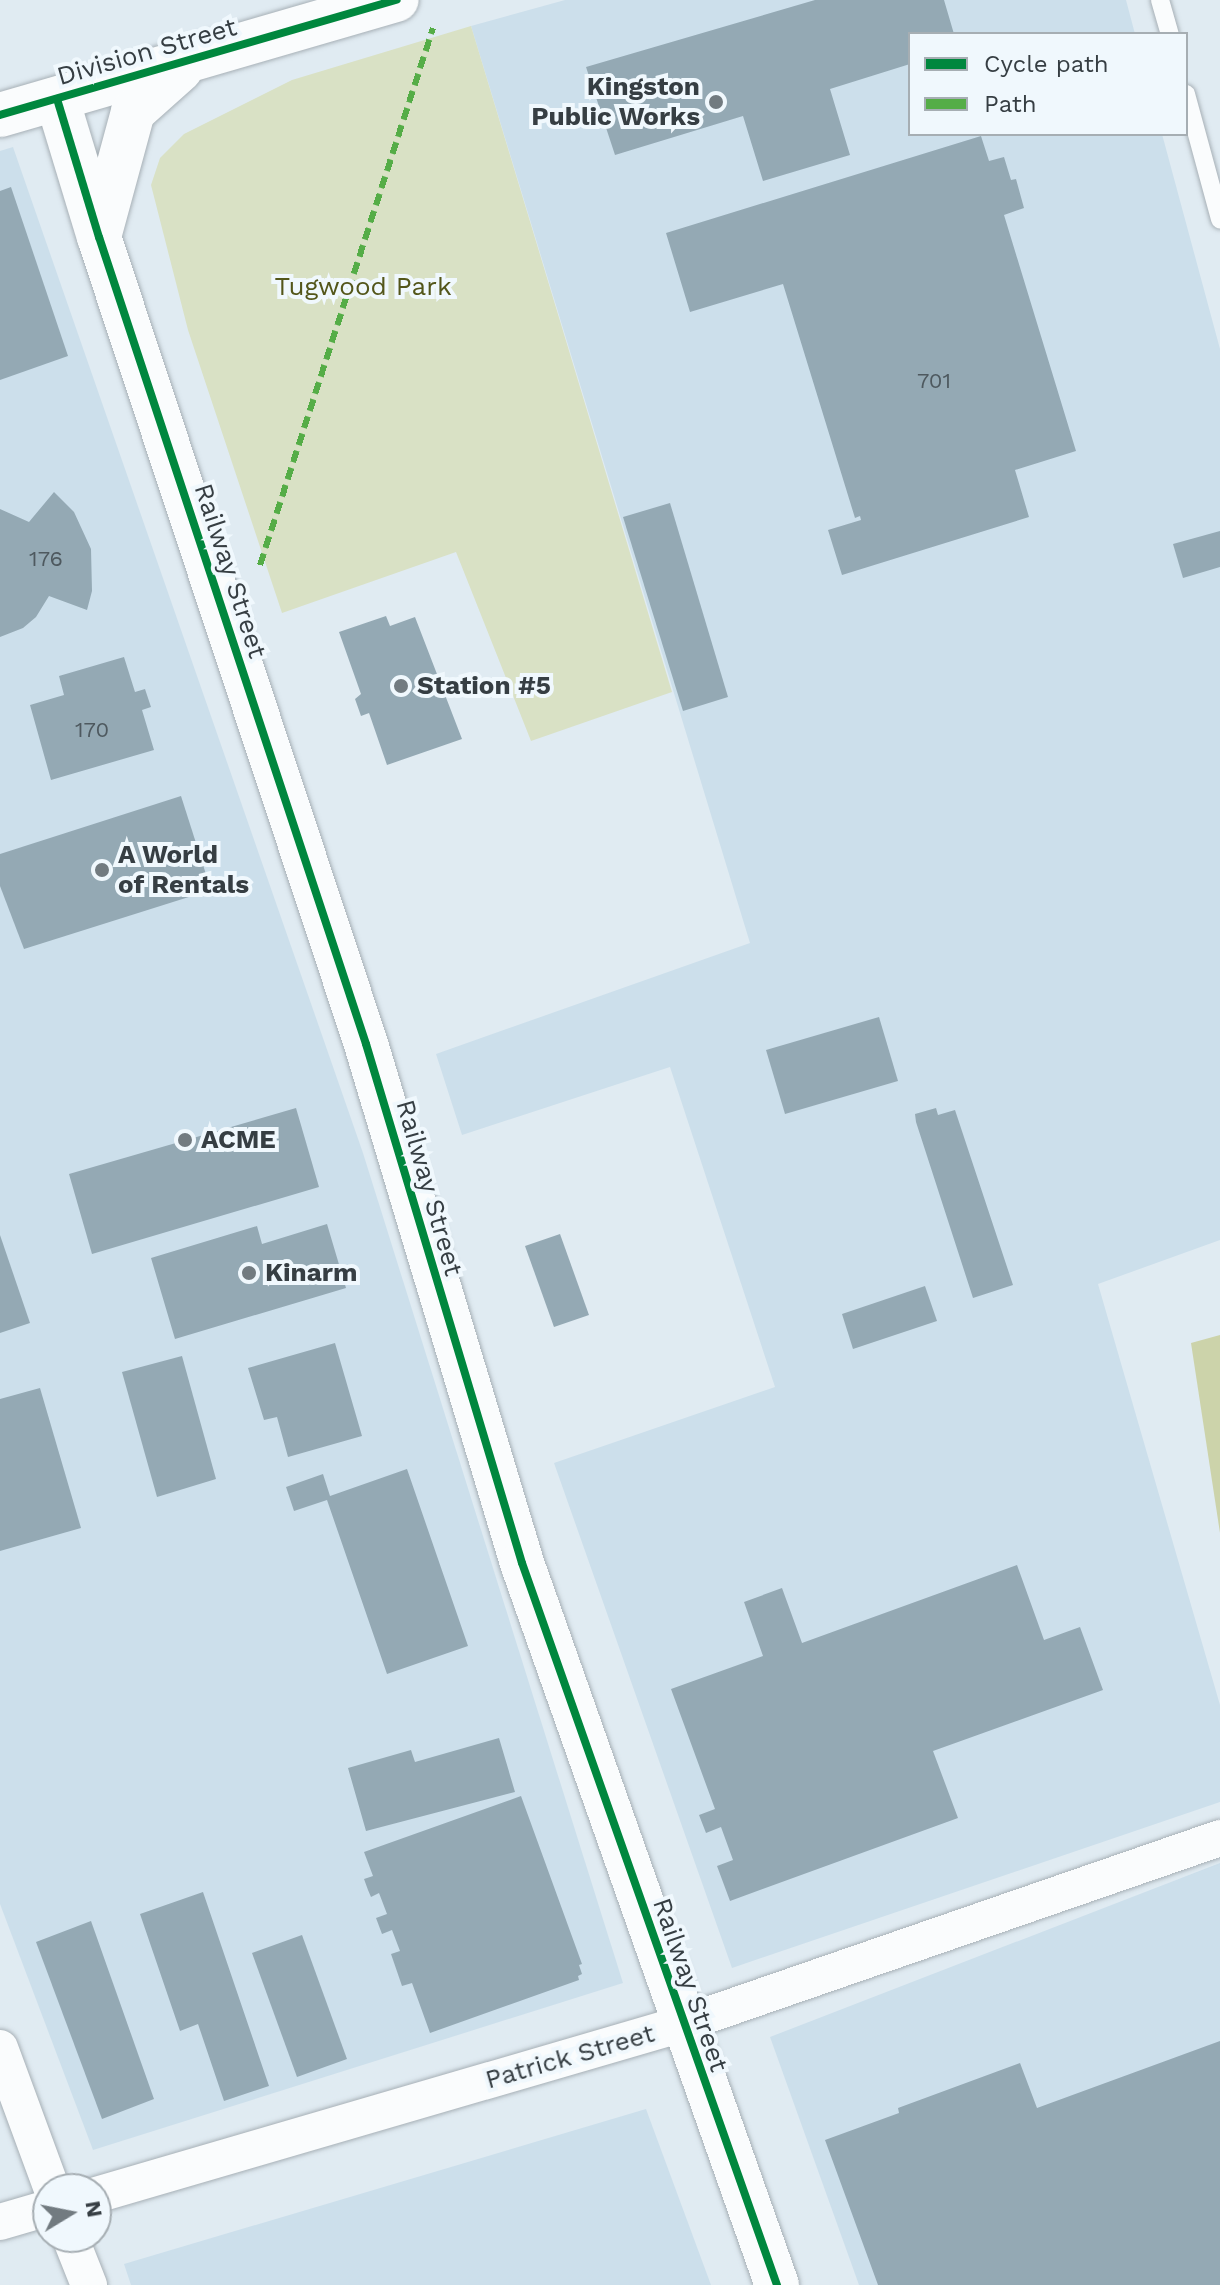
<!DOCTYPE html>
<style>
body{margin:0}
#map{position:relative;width:1220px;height:2285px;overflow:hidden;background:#e0ebf2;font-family:"Work Sans",sans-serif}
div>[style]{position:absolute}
.built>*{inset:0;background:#ccdfeb}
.green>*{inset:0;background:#d9e1c5}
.forest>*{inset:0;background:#ccd3aa}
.building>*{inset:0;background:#94a9b4}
.roads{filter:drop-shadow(0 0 2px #a7b0b6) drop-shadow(0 0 2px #a7b0b6)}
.lane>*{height:18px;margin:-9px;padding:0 9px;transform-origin:9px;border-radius:9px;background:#fafcfd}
.street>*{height:36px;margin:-18px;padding:0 18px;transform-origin:18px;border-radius:18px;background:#fafcfd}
.secondary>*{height:44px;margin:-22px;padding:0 22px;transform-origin:22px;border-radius:22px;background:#fafcfd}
.quiet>*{height:6px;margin-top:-3px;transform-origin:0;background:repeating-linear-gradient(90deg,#55ad47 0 12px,transparent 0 18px)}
.cycleway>*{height:8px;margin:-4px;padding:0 4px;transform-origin:4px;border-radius:4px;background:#00873e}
.dots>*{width:22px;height:22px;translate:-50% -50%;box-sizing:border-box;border:4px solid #f0f8fd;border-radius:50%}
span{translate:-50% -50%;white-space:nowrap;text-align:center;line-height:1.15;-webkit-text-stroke:8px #f0f8fd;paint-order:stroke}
.number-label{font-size:22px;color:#4e595f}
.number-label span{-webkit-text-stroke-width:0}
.street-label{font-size:26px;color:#363e43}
.poi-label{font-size:26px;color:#363e43;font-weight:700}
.right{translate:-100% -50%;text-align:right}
.left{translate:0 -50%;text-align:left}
.park-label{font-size:26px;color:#53561a}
.legend{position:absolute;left:908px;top:32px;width:280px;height:104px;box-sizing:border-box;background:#f0f8fd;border:2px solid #a6aeb3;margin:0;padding:10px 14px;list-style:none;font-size:24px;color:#363e43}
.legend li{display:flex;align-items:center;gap:16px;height:40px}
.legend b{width:40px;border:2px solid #a6aeb3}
.north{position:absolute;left:32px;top:2173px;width:80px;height:80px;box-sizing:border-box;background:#f0f8fd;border:2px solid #a6aeb3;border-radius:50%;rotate:80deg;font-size:22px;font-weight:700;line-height:32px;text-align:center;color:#363e43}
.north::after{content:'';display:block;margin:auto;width:28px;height:36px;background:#727b80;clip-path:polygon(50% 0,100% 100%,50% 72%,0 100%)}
</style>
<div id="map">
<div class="built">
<i style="clip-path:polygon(565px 0,1126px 0,1135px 34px,910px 34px,910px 134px,1162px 134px,1220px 349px,1220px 1240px,1098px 1284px,1220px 1705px,1220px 1802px,732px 1968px,554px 1463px,775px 1387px,670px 1067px,462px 1135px,436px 1054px,750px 943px,471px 26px)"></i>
<i style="clip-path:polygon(13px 147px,363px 1153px,623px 1983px,93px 2150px,0 1904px,0 151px)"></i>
<i style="clip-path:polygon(1220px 1863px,1220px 2285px,859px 2285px,770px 2037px)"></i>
<i style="clip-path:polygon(646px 2109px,711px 2285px,131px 2285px,124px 2264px)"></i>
</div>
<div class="green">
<i style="clip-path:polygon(471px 26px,672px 692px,531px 741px,456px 552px,282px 613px,188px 330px,151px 185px,160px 158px,184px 134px,292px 80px)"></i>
</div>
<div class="forest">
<i style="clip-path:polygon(1220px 1335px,1220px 1533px,1191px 1343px)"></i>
</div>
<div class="building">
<i style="clip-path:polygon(815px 0,944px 0,954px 34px,910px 34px,910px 64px,830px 89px,850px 155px,763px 181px,743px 116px,615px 155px,586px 67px)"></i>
<i style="clip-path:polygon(981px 136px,989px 161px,1004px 157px,1011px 180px,1016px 179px,1024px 208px,1004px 215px,1076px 451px,1015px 470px,1029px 517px,842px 575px,828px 530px,861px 520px,860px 516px,855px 518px,783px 284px,690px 312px,666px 233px)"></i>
<i style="clip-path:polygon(11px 187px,68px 356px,0 380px,0 191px)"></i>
<i style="clip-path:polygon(54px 492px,74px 512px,91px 549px,92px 591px,87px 610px,49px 596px,36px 617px,23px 628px,0 637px,0 509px,29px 522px)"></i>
<i style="clip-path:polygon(670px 503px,728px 697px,683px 711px,623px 517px)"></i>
<i style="clip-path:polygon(1220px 531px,1220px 567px,1183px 578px,1173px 544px)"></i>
<i style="clip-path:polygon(386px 616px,390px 626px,415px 617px,462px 739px,387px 765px,369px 713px,361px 716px,355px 699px,361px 694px,339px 632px)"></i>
<i style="clip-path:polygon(124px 657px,135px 692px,145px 689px,151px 707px,142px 710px,154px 750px,51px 780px,30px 705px,64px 695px,59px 676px)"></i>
<i style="clip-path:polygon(181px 796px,211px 890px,24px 949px,0 886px,0 854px)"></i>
<i style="clip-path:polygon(879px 1017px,898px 1081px,785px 1114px,766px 1050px)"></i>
<i style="clip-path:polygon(296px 1108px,319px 1187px,92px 1254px,69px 1174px)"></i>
<i style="clip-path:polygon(936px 1108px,938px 1115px,955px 1110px,1013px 1285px,973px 1298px,916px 1122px,915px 1114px)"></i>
<i style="clip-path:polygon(327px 1224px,346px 1288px,175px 1339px,151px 1258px,257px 1226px,262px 1244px)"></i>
<i style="clip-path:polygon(560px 1234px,589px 1315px,554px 1327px,525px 1246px)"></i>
<i style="clip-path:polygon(0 1235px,30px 1323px,0 1333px)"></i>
<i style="clip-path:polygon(925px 1286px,937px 1321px,853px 1349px,842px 1314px)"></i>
<i style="clip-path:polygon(335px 1343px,362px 1436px,288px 1457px,277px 1417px,264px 1420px,248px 1368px)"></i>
<i style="clip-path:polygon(182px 1356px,216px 1479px,157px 1497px,122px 1372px)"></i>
<i style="clip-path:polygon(40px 1388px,81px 1528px,0 1551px,0 1399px)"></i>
<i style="clip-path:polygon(407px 1469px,468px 1646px,387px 1674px,327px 1500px,294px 1511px,286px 1487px,323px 1474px,330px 1496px)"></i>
<i style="clip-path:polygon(1017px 1565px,1044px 1640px,1080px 1627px,1103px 1690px,933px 1751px,958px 1818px,730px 1901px,717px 1866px,733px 1860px,721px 1827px,706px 1833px,699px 1815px,715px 1809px,671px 1689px,763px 1656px,744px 1602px,782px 1588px,802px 1643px)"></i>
<i style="clip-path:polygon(499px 1738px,515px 1792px,366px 1831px,348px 1768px,411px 1750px,415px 1762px)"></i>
<i style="clip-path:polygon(521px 1796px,582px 1964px,579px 1965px,582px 1974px,578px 1976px,579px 1980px,430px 2033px,412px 1983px,402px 1986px,391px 1954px,400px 1951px,392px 1930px,382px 1934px,376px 1918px,387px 1914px,379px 1893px,371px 1897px,368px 1890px,364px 1879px,373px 1876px,364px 1852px)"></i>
<i style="clip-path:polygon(203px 1892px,269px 2086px,224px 2101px,198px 2024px,180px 2031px,140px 1914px)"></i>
<i style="clip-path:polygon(91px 1921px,154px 2099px,102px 2119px,36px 1942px)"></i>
<i style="clip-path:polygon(302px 1935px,347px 2059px,297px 2077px,252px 1953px)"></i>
<i style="clip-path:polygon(1220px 2041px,1220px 2285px,878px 2285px,825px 2140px,899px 2113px,898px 2108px,1020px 2063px,1037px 2108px)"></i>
</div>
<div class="roads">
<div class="lane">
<i style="left:1160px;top:0;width:35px;rotate:74deg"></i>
<i style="left:1186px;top:94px;width:130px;rotate:74.8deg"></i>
</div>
<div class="street">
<i style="left:0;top:2048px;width:150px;rotate:69.8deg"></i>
<i style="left:96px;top:2195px;width:610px;rotate:-16.27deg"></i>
<i style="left:682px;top:2024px;width:569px;rotate:-19.07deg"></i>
<i style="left:0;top:2222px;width:50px;rotate:-16.3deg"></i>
<i style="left:70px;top:2237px;width:52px;rotate:68.4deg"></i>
</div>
<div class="secondary">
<i style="left:57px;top:99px;width:144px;rotate:73.1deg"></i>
<i style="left:99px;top:237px;width:850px;rotate:71.69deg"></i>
<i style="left:366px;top:1044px;width:542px;rotate:73.27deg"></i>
<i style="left:522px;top:1563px;width:766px;rotate:70.55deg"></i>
<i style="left:0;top:115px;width:413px;rotate:-16.2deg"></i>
<i style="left:99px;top:237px;width:130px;rotate:-74.8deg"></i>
<i style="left:133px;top:112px;width:64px;rotate:-41.9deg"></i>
</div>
</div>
<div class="quiet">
<i style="left:260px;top:565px;width:564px;rotate:-72.14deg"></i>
</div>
<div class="cycleway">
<i style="left:57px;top:99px;width:144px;rotate:73.1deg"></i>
<i style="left:99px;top:237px;width:850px;rotate:71.69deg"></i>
<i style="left:366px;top:1044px;width:542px;rotate:73.27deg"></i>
<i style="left:522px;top:1563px;width:766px;rotate:70.55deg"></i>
<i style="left:0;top:115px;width:413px;rotate:-16.2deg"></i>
</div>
<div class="dots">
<i style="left:716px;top:102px;background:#727b80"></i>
<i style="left:401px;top:686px;background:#727b80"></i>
<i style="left:102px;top:870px;background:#727b80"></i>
<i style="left:185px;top:1140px;background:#727b80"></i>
<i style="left:249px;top:1273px;background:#727b80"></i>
</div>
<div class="number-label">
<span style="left:934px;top:381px">701</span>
<span style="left:46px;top:559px">176</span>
<span style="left:92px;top:730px">170</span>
</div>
<div class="street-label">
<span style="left:147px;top:52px;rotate:-16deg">Division Street</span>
<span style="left:230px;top:571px;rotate:72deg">Railway Street</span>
<span style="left:429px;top:1188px;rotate:74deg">Railway Street</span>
<span style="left:690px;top:1985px;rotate:71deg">Railway Street</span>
<span style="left:570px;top:2057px;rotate:-16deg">Patrick Street</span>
</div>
<div class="poi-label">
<span class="right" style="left:700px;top:102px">Kingston<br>Public Works</span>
<span class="left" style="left:417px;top:686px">Station #5</span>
<span class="left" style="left:118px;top:870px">A World<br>of Rentals</span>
<span class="left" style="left:201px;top:1140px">ACME</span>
<span class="left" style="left:265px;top:1273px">Kinarm</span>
</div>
<div class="park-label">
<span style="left:363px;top:287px">Tugwood Park</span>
</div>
<ul class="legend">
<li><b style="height:10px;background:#00873e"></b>Cycle path</li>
<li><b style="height:10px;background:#55ad47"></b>Path</li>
</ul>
<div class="north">N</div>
</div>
